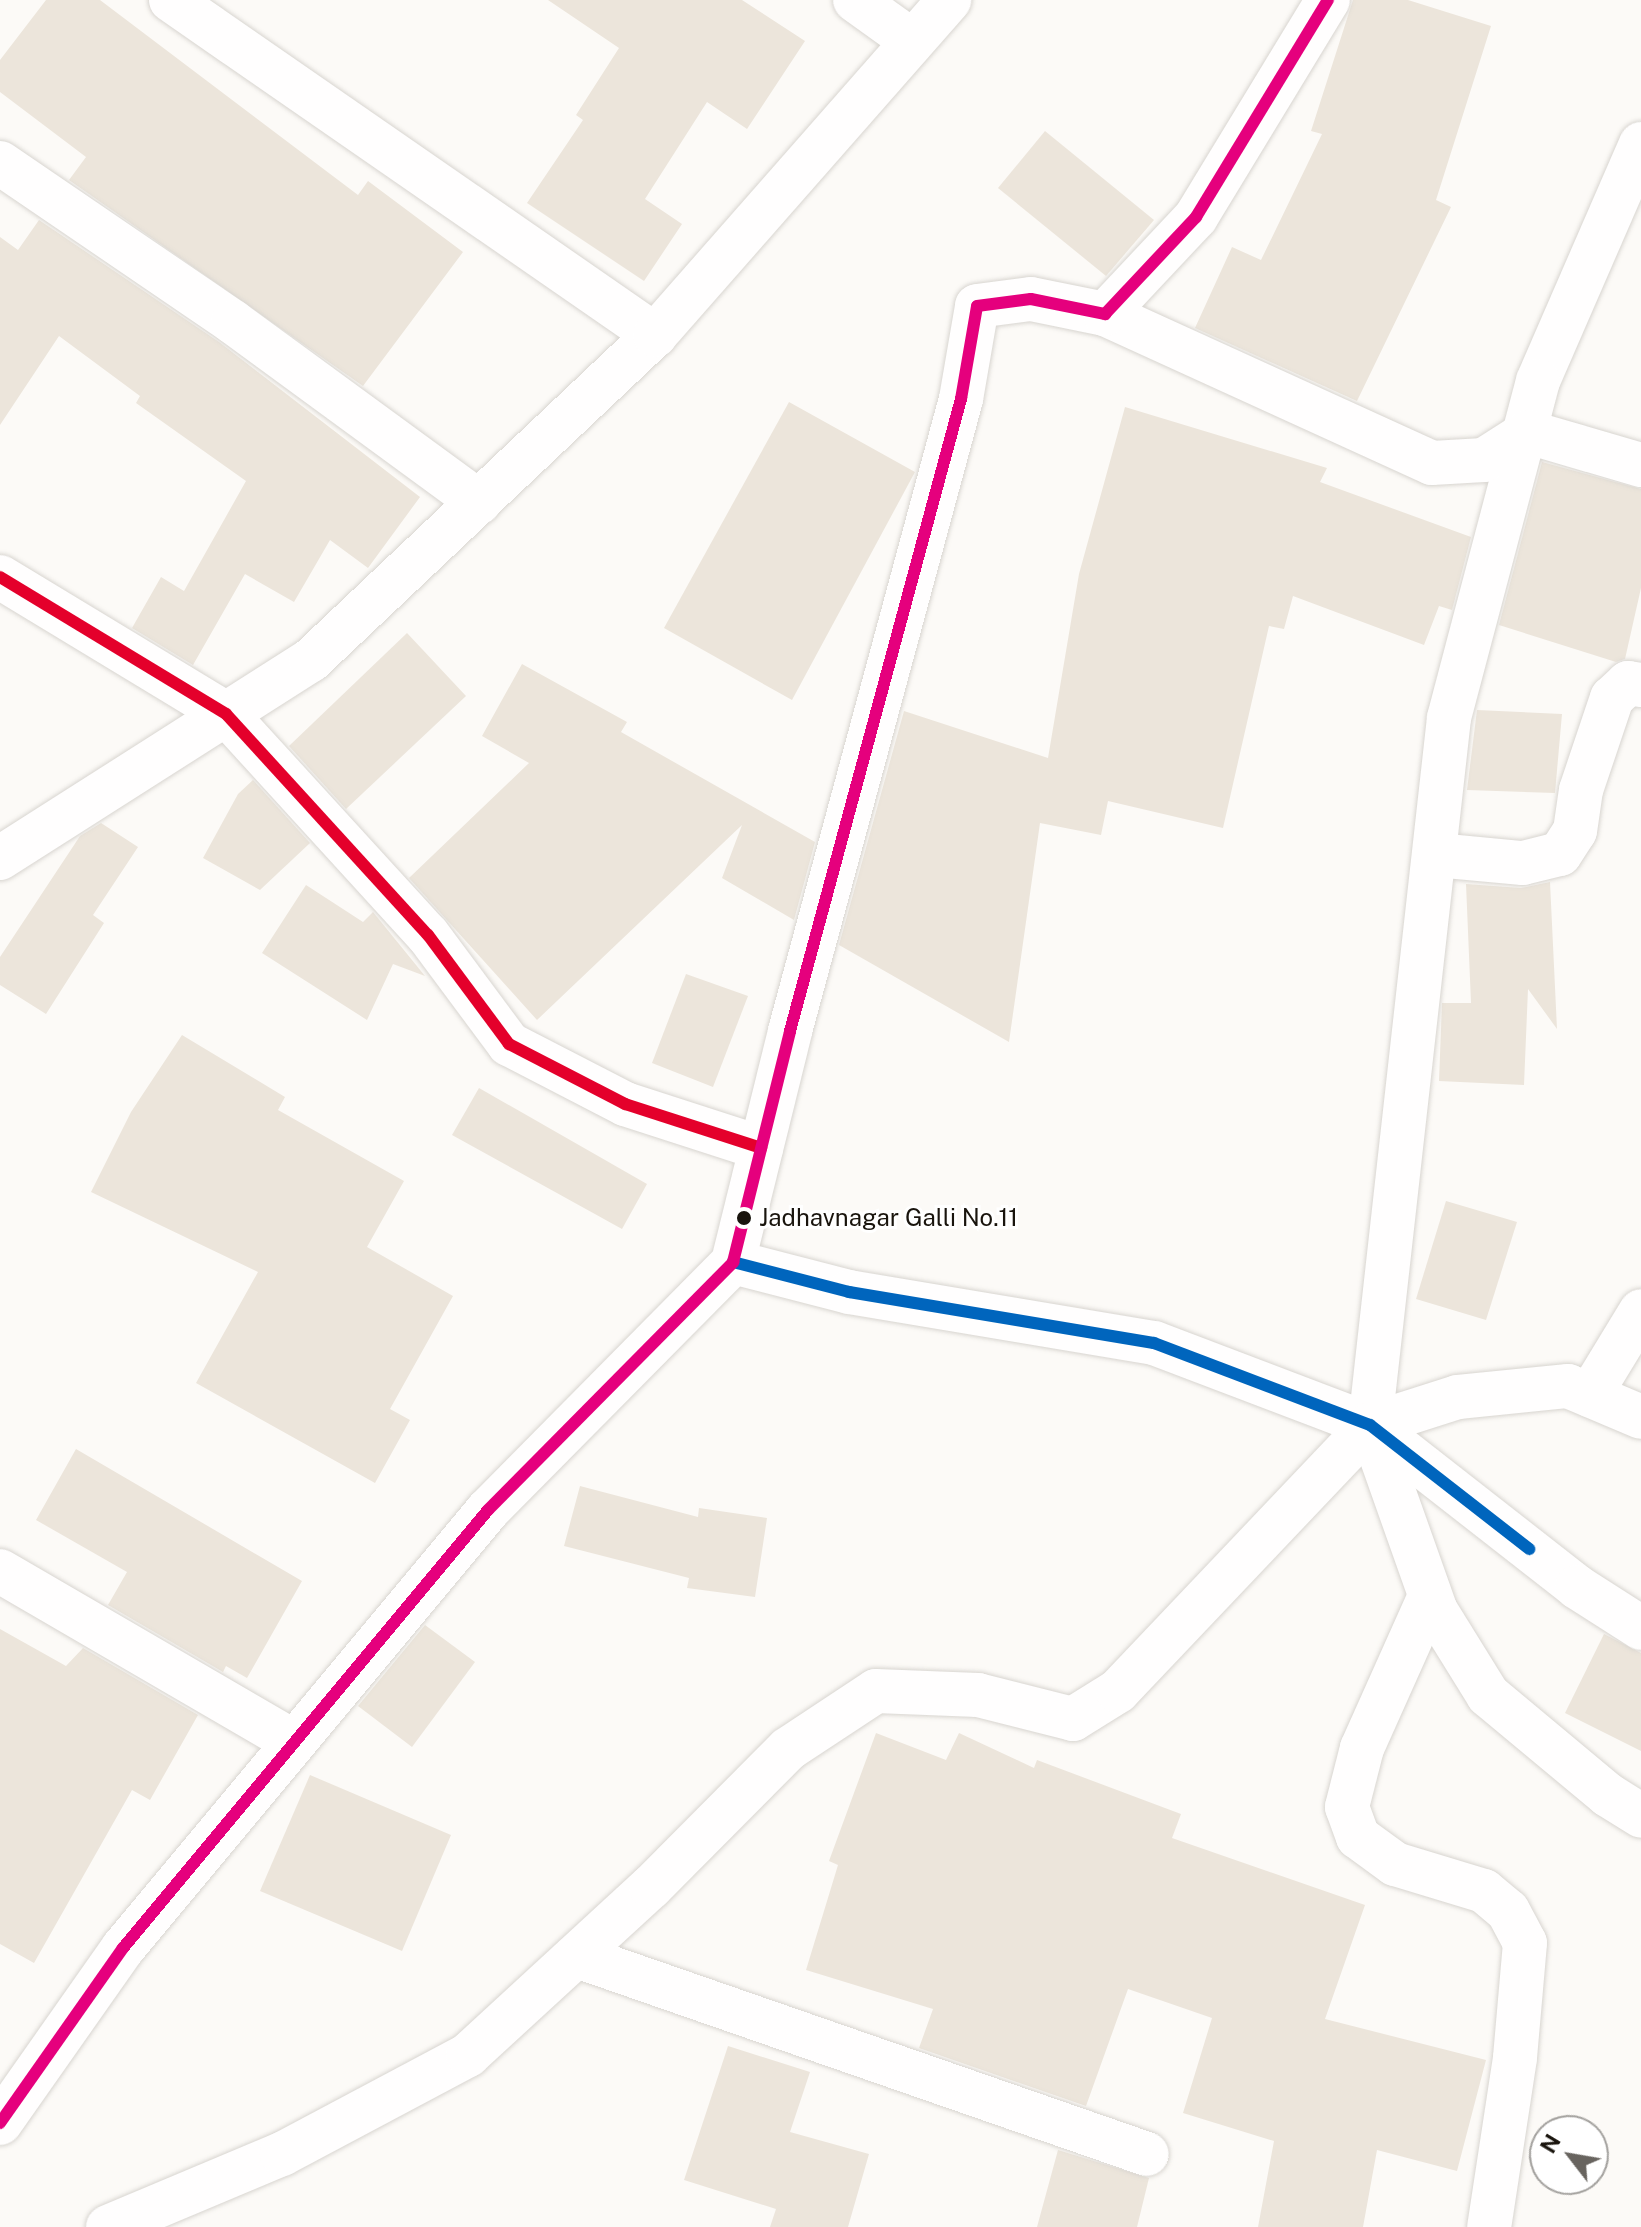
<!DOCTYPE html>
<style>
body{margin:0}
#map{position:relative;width:1641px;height:2227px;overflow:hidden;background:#fcfaf7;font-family:"Public Sans",sans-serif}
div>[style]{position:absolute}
.building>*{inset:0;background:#ece5db}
.roads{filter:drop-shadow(0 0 2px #d8d5d0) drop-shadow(0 0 2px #d8d5d0)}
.minor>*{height:44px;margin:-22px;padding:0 22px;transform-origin:22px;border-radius:22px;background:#fffefe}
.bus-1>*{height:12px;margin:-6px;padding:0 6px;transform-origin:6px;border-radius:6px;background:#e4002b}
.bus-2>*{height:12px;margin:-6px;padding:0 6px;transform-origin:6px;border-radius:6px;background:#0065bd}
.bus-3>*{height:12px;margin:-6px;padding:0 6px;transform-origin:6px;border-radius:6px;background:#e5007d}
.dots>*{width:22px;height:22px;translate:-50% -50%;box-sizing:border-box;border:4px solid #fff;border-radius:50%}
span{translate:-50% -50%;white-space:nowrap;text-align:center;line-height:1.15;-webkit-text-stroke:6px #fff;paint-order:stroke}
.bus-label{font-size:24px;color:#19140d}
.left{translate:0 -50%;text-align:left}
.north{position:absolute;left:1529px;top:2115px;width:80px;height:80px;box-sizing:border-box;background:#fff;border:2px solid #a3a19e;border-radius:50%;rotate:301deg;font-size:22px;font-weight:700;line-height:32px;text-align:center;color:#19140d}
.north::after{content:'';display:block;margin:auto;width:28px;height:36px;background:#68645f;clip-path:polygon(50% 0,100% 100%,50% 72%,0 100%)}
</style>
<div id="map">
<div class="building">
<i style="clip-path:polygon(46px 0,100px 0,358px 195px,368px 181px,463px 252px,363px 386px,69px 180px,86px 157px,0 92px,0 60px)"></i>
<i style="clip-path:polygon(548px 0,742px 0,805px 41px,747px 129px,707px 102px,645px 199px,682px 224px,644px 281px,527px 203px,583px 120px,576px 115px,619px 48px)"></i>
<i style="clip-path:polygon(1353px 0,1408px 0,1491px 26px,1436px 200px,1451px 207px,1357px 401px,1195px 328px,1232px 247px,1261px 260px,1322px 134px,1311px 131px)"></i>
<i style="clip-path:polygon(1045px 131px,1154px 220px,1106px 276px,998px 188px)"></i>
<i style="clip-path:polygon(39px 220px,219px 342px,420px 497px,368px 568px,330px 540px,294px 602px,245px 574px,193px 665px,132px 628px,161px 577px,184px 591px,246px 481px,136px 403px,140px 396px,59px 336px,0 425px,0 237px,18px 250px)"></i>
<i style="clip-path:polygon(789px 402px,915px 472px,792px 700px,664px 628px)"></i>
<i style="clip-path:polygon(1125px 407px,1327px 468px,1320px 482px,1471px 537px,1452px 610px,1439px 606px,1424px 645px,1293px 596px,1284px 629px,1269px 626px,1223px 828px,1108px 801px,1101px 835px,1040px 823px,1009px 1042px,839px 945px,904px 711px,1048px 758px,1079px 574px)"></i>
<i style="clip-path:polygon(1542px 462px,1641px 489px,1641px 588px,1625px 659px,1616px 662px,1499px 625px)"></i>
<i style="clip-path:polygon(407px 633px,466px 696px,346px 809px,289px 746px)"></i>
<i style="clip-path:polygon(522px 664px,627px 722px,621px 732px,815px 842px,794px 920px,722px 878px,742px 825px,537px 1020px,409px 878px,529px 763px,482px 736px)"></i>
<i style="clip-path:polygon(1477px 710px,1562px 714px,1555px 793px,1467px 790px)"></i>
<i style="clip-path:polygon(253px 780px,310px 843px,260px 890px,203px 858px,238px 794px)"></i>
<i style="clip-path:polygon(101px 823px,138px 847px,93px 915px,104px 923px,46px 1014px,0 985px,0 957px,80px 836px)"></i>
<i style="clip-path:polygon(1550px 882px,1557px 1029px,1528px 989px,1524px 1085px,1439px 1081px,1442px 1003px,1471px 1003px,1466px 884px,1521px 888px)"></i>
<i style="clip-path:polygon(306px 885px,363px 922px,373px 912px,425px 976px,393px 964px,367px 1020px,262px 953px)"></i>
<i style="clip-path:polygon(686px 974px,748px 996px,713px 1087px,652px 1063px)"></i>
<i style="clip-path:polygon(182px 1035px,285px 1097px,278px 1110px,404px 1181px,367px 1247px,453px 1296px,390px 1409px,410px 1420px,375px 1483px,196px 1383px,258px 1272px,91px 1192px,131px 1112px)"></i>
<i style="clip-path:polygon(479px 1088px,647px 1184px,622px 1229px,452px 1135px)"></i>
<i style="clip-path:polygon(1446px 1201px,1517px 1222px,1486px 1320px,1416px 1299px)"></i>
<i style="clip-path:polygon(76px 1449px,302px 1581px,247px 1678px,226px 1666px,223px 1672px,108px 1605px,127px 1572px,36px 1520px)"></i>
<i style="clip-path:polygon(580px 1486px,698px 1517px,699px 1508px,767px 1518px,755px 1597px,687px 1588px,689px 1578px,564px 1546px)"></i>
<i style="clip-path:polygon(425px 1625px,475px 1662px,412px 1747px,358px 1706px)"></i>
<i style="clip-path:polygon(0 1629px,66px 1666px,83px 1648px,198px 1715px,150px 1800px,132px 1790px,34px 1963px,0 1944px)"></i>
<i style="clip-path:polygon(1604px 1634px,1641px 1653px,1641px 1751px,1565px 1713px)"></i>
<i style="clip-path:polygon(876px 1733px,946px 1760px,959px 1733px,1034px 1768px,1037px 1760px,1181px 1814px,1172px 1838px,1365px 1905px,1325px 2019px,1486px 2060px,1457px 2171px,1377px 2150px,1363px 2227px,1258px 2227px,1274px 2141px,1183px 2113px,1212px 2018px,1128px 1989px,1086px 2106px,919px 2048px,933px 2009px,806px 1970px,838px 1865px,829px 1861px)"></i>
<i style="clip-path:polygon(310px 1775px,451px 1835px,402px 1951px,260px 1891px)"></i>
<i style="clip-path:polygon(728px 2046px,810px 2072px,790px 2132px,869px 2154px,848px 2227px,770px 2227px,776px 2209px,684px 2180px)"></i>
<i style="clip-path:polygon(1058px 2150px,1149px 2178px,1137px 2227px,1037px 2227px)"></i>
</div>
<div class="roads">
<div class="minor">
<i style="left:171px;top:0;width:589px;rotate:34.69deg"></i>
<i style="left:855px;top:0;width:70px;rotate:35.7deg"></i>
<i style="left:1641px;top:144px;width:258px;rotate:113.5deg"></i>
<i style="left:1538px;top:381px;width:349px;rotate:104.8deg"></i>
<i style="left:1449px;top:718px;width:711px;rotate:96.38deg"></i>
<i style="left:1370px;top:1425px;width:197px;rotate:70.5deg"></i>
<i style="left:1436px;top:1611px;width:99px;rotate:58.2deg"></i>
<i style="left:1488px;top:1695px;width:156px;rotate:39.8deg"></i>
<i style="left:1608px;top:1795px;width:39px;rotate:32deg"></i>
<i style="left:0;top:163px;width:282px;rotate:34.3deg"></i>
<i style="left:233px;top:322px;width:305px;rotate:36.2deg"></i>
<i style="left:1105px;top:314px;width:359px;rotate:24.5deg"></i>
<i style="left:1432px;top:463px;width:52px;rotate:-3.3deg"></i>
<i style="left:1484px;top:460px;width:52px;rotate:-32.5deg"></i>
<i style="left:1528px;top:432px;width:118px;rotate:16.3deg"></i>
<i style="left:0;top:577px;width:264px;rotate:31.2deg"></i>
<i style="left:226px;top:714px;width:299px;rotate:47.6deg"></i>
<i style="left:428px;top:935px;width:136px;rotate:53.4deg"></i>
<i style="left:509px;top:1044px;width:131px;rotate:27.3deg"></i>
<i style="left:625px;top:1104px;width:143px;rotate:17.9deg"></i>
<i style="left:1436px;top:855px;width:87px;rotate:5.3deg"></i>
<i style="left:1523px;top:863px;width:38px;rotate:-14deg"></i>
<i style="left:1560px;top:854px;width:27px;rotate:-57deg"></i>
<i style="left:1575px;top:831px;width:41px;rotate:-81.7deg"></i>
<i style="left:1581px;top:790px;width:97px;rotate:-71.4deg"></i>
<i style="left:1612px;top:698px;width:22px;rotate:-43deg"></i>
<i style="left:1628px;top:683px;width:13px;rotate:9deg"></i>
<i style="left:0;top:858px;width:369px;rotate:-32.5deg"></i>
<i style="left:311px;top:660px;width:473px;rotate:-43.4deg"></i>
<i style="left:655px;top:335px;width:446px;rotate:-48.7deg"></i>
<i style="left:733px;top:1262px;width:120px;rotate:14.5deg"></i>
<i style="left:849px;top:1292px;width:309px;rotate:9.5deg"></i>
<i style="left:1154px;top:1343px;width:231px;rotate:20.8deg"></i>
<i style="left:1370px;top:1425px;width:263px;rotate:38deg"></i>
<i style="left:1577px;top:1587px;width:76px;rotate:32.6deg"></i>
<i style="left:1590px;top:1395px;width:98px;rotate:-58.7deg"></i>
<i style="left:0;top:1571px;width:340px;rotate:30.2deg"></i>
<i style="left:1430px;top:1596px;width:167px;rotate:114.1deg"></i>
<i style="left:1362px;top:1748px;width:61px;rotate:104.3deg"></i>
<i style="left:1347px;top:1807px;width:32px;rotate:70deg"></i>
<i style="left:1358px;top:1837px;width:46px;rotate:36.1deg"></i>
<i style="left:1395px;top:1864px;width:93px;rotate:16.9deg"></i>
<i style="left:1484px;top:1891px;width:31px;rotate:40deg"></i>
<i style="left:1508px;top:1911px;width:36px;rotate:62deg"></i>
<i style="left:1525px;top:1943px;width:115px;rotate:95deg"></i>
<i style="left:1515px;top:2058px;width:171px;rotate:98.7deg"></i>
<i style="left:577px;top:1956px;width:603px;rotate:19.16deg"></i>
<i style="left:0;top:2123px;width:214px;rotate:-54.9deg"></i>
<i style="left:123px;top:1948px;width:570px;rotate:-50.19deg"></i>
<i style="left:488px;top:1510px;width:349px;rotate:-45.3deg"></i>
<i style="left:733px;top:1262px;width:238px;rotate:-76.1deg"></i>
<i style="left:790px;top:1031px;width:655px;rotate:-74.86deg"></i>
<i style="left:961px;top:399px;width:94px;rotate:-80.2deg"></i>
<i style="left:977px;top:306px;width:54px;rotate:-7.4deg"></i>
<i style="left:1031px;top:299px;width:76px;rotate:11.5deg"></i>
<i style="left:1105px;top:314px;width:133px;rotate:-46.8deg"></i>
<i style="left:1196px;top:217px;width:254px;rotate:-58.7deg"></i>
<i style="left:108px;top:2227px;width:189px;rotate:-22.8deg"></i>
<i style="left:282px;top:2154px;width:211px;rotate:-28deg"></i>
<i style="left:468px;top:2055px;width:248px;rotate:-42.6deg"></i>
<i style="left:651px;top:1887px;width:194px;rotate:-45.2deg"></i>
<i style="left:788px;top:1749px;width:105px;rotate:-33.4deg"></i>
<i style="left:876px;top:1691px;width:102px;rotate:2.2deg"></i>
<i style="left:978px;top:1695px;width:98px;rotate:14.2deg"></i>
<i style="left:1073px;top:1719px;width:53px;rotate:-31.9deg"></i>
<i style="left:1118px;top:1691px;width:366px;rotate:-46.5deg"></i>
<i style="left:1370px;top:1425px;width:92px;rotate:-17.7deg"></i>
<i style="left:1458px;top:1397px;width:111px;rotate:-5.7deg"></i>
<i style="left:1568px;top:1386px;width:79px;rotate:23deg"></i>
</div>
</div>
<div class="bus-1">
<i style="left:0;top:577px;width:264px;rotate:31.2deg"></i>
<i style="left:226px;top:714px;width:299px;rotate:47.6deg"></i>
<i style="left:428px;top:935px;width:136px;rotate:53.4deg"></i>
<i style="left:509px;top:1044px;width:131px;rotate:27.3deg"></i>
<i style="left:625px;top:1104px;width:143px;rotate:17.9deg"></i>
</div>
<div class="bus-2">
<i style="left:733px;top:1262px;width:120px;rotate:14.5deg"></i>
<i style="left:849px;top:1292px;width:309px;rotate:9.5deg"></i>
<i style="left:1154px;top:1343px;width:231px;rotate:20.8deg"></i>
<i style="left:1370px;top:1425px;width:202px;rotate:37.9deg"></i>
</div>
<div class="bus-3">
<i style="left:0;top:2123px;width:214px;rotate:-54.9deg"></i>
<i style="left:123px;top:1948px;width:570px;rotate:-50.19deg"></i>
<i style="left:488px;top:1510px;width:349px;rotate:-45.3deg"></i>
<i style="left:733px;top:1262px;width:238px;rotate:-76.1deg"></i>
<i style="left:790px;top:1031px;width:655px;rotate:-74.86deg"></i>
<i style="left:961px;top:399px;width:94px;rotate:-80.2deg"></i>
<i style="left:977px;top:306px;width:54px;rotate:-7.4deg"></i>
<i style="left:1031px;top:299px;width:76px;rotate:11.5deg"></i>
<i style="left:1105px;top:314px;width:133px;rotate:-46.8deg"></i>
<i style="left:1196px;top:217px;width:254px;rotate:-58.7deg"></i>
</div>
<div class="dots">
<i style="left:744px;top:1218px;background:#19140d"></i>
</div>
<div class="bus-label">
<span class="left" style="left:759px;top:1218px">Jadhavnagar Galli No.11</span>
</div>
<div class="north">N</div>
</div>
